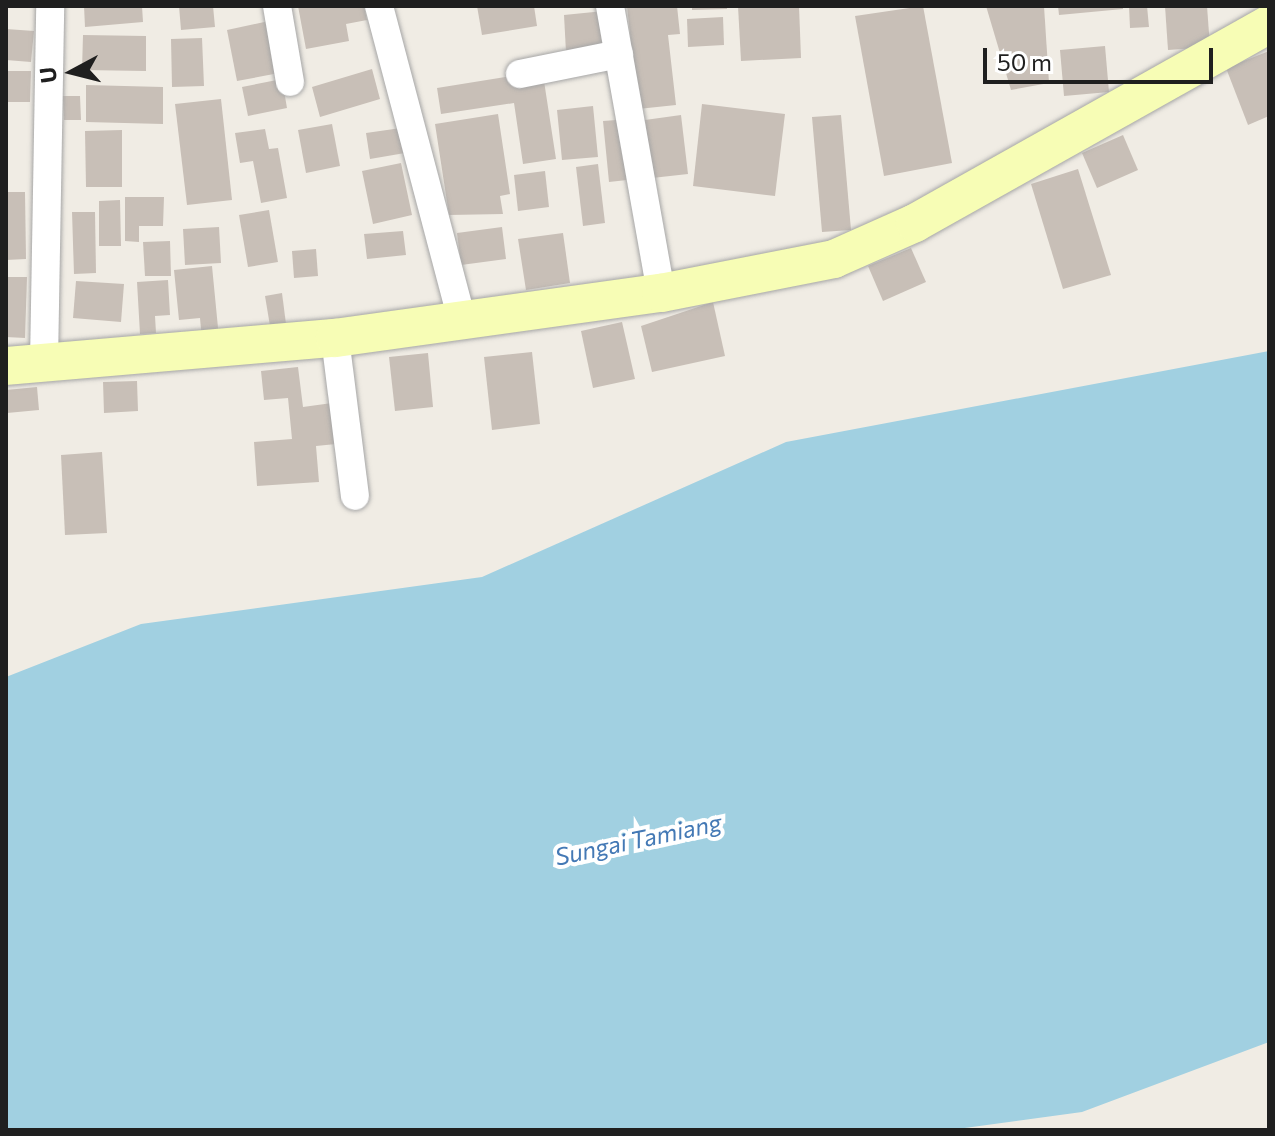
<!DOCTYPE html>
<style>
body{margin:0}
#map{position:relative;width:1275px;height:1136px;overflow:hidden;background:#f0ece4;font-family:Commissioner,sans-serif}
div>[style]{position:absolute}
.water>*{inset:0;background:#a1d0e1}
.building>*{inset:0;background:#c8bfb7}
.roads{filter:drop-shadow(0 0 2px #a6a6a6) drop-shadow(0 0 2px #a6a6a6)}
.street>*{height:28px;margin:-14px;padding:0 14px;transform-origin:14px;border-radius:14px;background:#fff}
.secondary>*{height:38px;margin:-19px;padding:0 19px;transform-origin:19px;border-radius:19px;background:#f7fdb5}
span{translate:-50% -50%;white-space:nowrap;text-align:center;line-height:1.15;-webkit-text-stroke:8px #fff;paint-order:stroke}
.water-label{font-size:24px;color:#4479b5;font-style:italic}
.frame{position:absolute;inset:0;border:8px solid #1f1f1f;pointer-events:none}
.north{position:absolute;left:32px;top:32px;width:80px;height:80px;-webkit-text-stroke:6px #fff;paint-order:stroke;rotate:263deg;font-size:22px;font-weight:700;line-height:32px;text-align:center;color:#1f1f1f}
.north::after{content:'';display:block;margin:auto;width:28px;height:36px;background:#1f1f1f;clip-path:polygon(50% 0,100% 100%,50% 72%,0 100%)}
.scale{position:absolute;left:983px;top:48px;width:230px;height:36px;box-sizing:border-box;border:4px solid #1f1f1f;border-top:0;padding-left:10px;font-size:24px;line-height:28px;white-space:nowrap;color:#1f1f1f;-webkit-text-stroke:6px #fff;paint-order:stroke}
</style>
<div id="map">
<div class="water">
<i style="clip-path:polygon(1269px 351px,1269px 1042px,1082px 1112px,950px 1130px,6px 1130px,6px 677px,141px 624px,482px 577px,786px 442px)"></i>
</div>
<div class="building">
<i style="clip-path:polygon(84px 6px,142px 6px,143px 22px,85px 27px)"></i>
<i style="clip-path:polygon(179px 6px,213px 6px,215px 27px,181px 30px)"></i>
<i style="clip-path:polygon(298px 6px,364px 6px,367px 20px,346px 24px,349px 41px,306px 49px)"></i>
<i style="clip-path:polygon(477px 6px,534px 6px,537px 26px,482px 35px)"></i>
<i style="clip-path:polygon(627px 6px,677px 6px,680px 34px,668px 35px,676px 105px,638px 109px)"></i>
<i style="clip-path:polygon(692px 6px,727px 6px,727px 9px,692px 10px)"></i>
<i style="clip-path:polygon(738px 6px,799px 6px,801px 58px,741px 61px)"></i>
<i style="clip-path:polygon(923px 6px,952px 163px,884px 176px,855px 16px)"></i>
<i style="clip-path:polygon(986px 6px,1044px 6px,1049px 83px,1011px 90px)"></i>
<i style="clip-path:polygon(1058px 6px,1123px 6px,1123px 9px,1059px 15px)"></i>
<i style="clip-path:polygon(1129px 6px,1147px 6px,1149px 27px,1130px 28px)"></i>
<i style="clip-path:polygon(1165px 6px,1207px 6px,1210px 47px,1168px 50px)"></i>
<i style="clip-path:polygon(604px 11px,607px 49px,566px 52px,564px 15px)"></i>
<i style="clip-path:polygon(723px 17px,724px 45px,688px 47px,687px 19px)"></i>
<i style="clip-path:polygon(269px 21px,279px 73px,237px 81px,227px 30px)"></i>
<i style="clip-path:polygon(6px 29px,34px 31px,31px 62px,6px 60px)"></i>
<i style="clip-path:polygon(83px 35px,146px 36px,146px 71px,82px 70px)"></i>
<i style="clip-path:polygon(202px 38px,204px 86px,172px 87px,171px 39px)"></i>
<i style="clip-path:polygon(1105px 46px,1109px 92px,1064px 96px,1060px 50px)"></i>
<i style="clip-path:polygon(1269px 51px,1269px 116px,1248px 125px,1226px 68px)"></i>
<i style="clip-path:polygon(372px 69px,380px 99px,320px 117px,312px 87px)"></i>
<i style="clip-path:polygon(6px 71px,31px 71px,30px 102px,6px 102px)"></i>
<i style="clip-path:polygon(512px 76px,544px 81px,556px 159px,523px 164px,514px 103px,441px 114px,437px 88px)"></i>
<i style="clip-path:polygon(282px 79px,287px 108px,248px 116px,242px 87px)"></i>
<i style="clip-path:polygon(86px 85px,163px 87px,163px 124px,86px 122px)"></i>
<i style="clip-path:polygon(63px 96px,80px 96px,81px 120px,64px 120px)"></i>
<i style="clip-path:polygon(221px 99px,232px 200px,187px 205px,175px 104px)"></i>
<i style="clip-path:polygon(702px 104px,785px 114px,775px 196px,693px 186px)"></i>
<i style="clip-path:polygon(593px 106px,598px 157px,562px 160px,557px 110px)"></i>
<i style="clip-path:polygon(498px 114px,510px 194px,500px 196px,503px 214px,449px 215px,435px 124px)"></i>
<i style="clip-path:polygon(681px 115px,688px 174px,652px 178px,645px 120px)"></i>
<i style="clip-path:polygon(841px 115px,851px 230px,822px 232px,812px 117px)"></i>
<i style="clip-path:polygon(630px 119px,636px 179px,609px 182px,603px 121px)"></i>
<i style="clip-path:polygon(332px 124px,340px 166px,306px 173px,298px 130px)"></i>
<i style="clip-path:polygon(401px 128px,405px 153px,370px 159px,366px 133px)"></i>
<i style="clip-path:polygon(265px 129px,269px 149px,278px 148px,287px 198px,261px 203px,253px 161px,240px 163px,235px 133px)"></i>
<i style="clip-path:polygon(122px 130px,122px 187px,86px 187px,85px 131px)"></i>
<i style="clip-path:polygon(1123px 135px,1138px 170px,1097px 188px,1082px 153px)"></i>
<i style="clip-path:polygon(401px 163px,412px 215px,373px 224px,362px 171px)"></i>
<i style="clip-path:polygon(598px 164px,605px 223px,583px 226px,576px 167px)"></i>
<i style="clip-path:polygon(1078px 169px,1111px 275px,1063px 289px,1031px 184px)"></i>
<i style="clip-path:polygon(545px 171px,549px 207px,518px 211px,514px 175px)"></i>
<i style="clip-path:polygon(6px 192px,25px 192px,26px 259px,6px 260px)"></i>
<i style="clip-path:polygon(125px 197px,164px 197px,163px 226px,139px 226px,139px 242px,125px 241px)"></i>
<i style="clip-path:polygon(120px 200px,121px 246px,99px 246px,99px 201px)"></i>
<i style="clip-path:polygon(269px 210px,278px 262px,248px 267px,239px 215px)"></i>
<i style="clip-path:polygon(72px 212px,95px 212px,96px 273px,74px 274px)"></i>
<i style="clip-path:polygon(219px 227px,221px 263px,185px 265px,183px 229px)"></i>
<i style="clip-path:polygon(502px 227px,506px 259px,461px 265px,457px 233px)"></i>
<i style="clip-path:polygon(403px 231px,406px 255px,367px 259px,364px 234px)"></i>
<i style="clip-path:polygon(563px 233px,570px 283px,526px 290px,518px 239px)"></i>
<i style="clip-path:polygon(170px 241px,171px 276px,145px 276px,143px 242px)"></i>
<i style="clip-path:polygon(911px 248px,926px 282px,883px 301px,868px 266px)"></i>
<i style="clip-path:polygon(316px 249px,318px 276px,294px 278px,292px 251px)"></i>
<i style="clip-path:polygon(212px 266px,219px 338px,202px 340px,200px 318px,179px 320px,174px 270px)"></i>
<i style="clip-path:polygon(6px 277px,27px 277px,25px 338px,6px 337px)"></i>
<i style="clip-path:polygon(168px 280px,170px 315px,155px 316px,156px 333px,140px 334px,137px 282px)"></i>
<i style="clip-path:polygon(76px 281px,124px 284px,121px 322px,73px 318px)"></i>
<i style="clip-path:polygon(282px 293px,286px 324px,270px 326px,265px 296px)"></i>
<i style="clip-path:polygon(713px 302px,725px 356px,652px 372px,641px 326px)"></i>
<i style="clip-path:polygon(622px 322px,635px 379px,593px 388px,581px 331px)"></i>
<i style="clip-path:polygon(532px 352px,540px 424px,492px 430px,484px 357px)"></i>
<i style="clip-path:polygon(428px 353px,433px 407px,395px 411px,389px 357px)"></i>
<i style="clip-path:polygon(298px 367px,303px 407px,332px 403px,336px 444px,316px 446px,319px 482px,257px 486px,254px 442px,292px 439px,288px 398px,264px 400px,261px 371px)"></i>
<i style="clip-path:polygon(137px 381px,138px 411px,104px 413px,103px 382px)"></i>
<i style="clip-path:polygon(37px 387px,39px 410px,7px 413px,6px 390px)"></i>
<i style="clip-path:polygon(102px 452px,107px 533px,65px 535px,61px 455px)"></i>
</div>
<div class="roads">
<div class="street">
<i style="left:277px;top:6px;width:77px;rotate:80.3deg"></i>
<i style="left:379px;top:6px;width:326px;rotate:75.2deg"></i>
<i style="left:610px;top:6px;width:291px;rotate:79.9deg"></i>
<i style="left:520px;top:74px;width:101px;rotate:-11.4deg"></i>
<i style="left:335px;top:338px;width:159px;rotate:82.8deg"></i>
<i style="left:44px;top:363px;width:357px;rotate:-89deg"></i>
</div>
<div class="secondary">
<i style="left:6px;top:366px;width:330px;rotate:-4.9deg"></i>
<i style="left:335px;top:338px;width:329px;rotate:-7.9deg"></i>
<i style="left:661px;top:293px;width:176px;rotate:-11.1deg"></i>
<i style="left:834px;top:259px;width:89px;rotate:-24deg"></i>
<i style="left:915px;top:223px;width:406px;rotate:-29.3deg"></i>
</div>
</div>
<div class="water-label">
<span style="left:638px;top:839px;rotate:-12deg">Sungai Tamiang</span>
</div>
<div class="frame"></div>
<div class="north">U</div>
<div class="scale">50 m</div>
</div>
